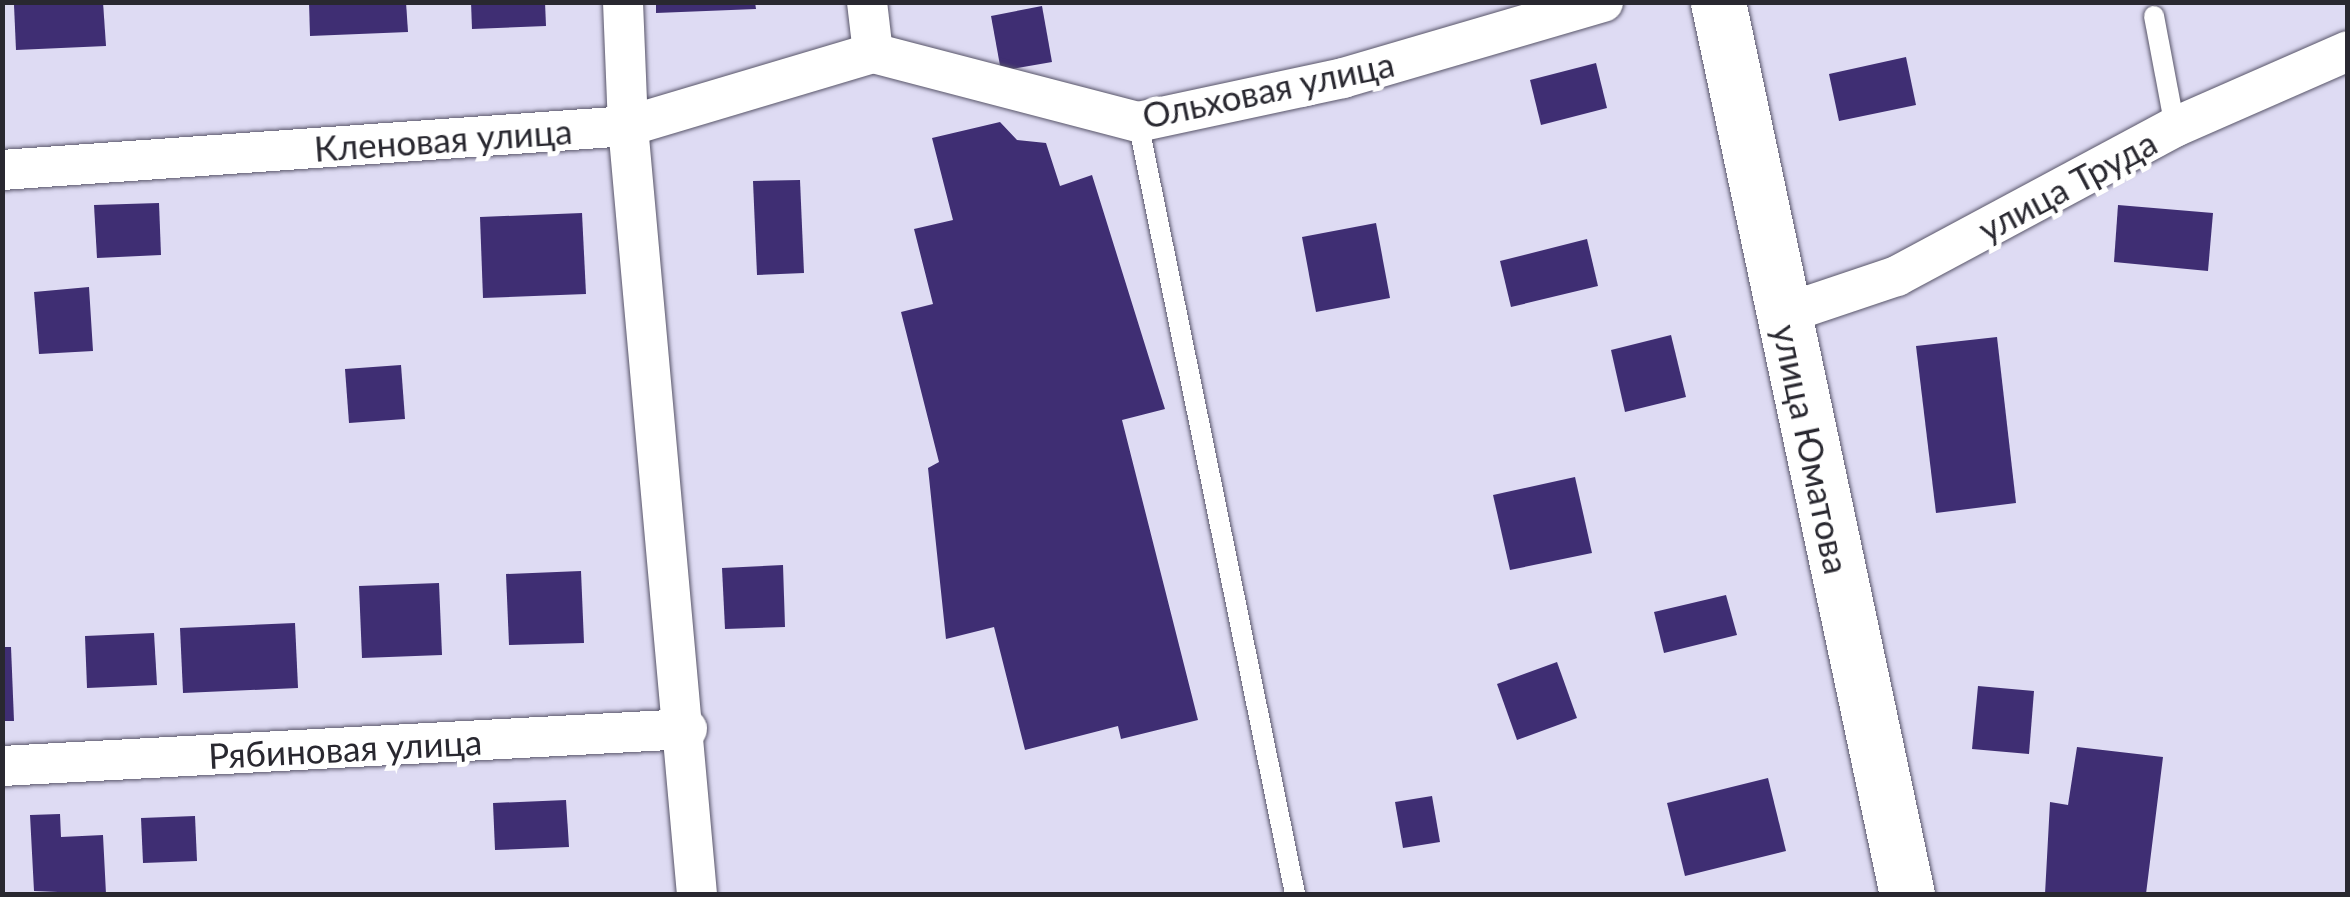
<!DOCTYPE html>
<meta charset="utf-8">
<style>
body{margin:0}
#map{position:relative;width:2350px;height:897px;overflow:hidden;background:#dedbf3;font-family:Lato,sans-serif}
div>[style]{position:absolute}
.building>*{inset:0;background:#3f2e73}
.roads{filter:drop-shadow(0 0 2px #585569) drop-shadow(0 0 2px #585569)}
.service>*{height:20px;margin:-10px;padding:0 10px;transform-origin:10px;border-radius:10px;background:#fff}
.minor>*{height:40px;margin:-20px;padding:0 20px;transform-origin:20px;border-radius:20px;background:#fff}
.secondary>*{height:55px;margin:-27.5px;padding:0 27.5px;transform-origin:27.5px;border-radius:27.5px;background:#fff}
span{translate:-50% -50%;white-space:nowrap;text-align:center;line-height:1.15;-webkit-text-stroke:10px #fff;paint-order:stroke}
.street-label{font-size:35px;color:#292830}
.frame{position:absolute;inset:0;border:5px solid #292830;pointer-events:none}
</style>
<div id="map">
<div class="building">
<i style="clip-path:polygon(103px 2px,106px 46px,16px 50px,14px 5px)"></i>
<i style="clip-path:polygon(309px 2px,406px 2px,408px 32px,310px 36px)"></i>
<i style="clip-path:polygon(471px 2px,545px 2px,546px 26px,472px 29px)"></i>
<i style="clip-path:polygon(656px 2px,755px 2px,756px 9px,656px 13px)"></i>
<i style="clip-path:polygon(1042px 6px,1052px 62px,1001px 71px,991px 16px)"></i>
<i style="clip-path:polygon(1906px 57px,1916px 105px,1839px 121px,1829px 74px)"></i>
<i style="clip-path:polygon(1596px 63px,1607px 108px,1541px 125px,1530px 80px)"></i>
<i style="clip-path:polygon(1000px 122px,1017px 140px,1046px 143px,1060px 186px,1092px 175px,1165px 409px,1122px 420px,1198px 720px,1121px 739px,1118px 726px,1025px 750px,994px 627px,946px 639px,928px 468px,939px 462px,901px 312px,933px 304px,914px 229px,953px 220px,932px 138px)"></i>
<i style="clip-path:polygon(800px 180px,804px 273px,757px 275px,753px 181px)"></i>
<i style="clip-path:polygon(159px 203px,161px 255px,97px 258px,94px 205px)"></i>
<i style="clip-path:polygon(2118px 205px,2213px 213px,2208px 271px,2114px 262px)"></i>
<i style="clip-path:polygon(582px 213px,586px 294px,483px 298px,480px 217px)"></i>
<i style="clip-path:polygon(1376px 223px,1390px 298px,1316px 312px,1302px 237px)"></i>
<i style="clip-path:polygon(1587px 239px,1598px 286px,1511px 307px,1500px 261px)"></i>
<i style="clip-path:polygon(89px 287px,93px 351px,39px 354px,34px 292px)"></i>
<i style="clip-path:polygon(1671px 335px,1686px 397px,1625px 412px,1611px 350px)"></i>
<i style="clip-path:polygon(1997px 337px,2016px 503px,1936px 513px,1916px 346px)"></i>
<i style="clip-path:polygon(401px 365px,405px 419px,349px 423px,345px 369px)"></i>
<i style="clip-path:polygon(1575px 477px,1592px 553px,1510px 570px,1493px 495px)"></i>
<i style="clip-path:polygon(783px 565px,785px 627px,725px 629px,722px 568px)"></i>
<i style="clip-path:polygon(581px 571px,584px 643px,509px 645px,506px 574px)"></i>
<i style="clip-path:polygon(439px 583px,442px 655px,362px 658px,359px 586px)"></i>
<i style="clip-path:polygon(1726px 595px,1737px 635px,1664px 653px,1654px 612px)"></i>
<i style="clip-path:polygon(295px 623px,298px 688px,183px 693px,180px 628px)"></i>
<i style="clip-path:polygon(154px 633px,157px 685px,87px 688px,85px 636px)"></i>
<i style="clip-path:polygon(2px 647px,11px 647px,14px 721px,2px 721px)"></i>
<i style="clip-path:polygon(1557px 662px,1577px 718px,1517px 740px,1497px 684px)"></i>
<i style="clip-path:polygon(1978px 686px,2034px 691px,2029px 754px,1972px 749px)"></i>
<i style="clip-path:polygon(2077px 747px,2163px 757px,2146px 894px,2045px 894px,2050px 802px,2068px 805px)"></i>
<i style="clip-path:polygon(1768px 778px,1786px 851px,1685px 876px,1667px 803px)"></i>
<i style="clip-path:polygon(1432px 796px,1440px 842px,1403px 848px,1395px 802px)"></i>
<i style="clip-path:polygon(566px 800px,569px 847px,495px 850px,493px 803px)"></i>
<i style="clip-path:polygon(60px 814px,61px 837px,103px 835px,106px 894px,34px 891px,30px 815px)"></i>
<i style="clip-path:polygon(195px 816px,197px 861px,143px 863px,141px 818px)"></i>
</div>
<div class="roads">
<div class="service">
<i style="left:2154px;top:16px;width:113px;rotate:79.3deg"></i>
<i style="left:1138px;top:122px;width:788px;rotate:78.5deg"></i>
</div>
<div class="minor">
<i style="left:623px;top:2px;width:124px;rotate:87.7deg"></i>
<i style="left:628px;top:126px;width:771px;rotate:84.87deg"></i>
<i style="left:867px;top:2px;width:51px;rotate:83.3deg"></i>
<i style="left:873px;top:53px;width:274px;rotate:14.6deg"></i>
<i style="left:1138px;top:122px;width:210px;rotate:-12.1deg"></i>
<i style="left:1343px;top:78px;width:271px;rotate:-16.3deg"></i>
<i style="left:2px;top:170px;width:628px;rotate:-4.02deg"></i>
<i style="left:628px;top:126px;width:256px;rotate:-16.6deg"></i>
<i style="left:1784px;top:314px;width:119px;rotate:-18.6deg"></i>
<i style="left:1897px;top:276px;width:315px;rotate:-28.2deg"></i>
<i style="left:2175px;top:127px;width:189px;rotate:-23.7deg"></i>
<i style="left:2px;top:766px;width:686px;rotate:-3.09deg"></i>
</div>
<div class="secondary">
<i style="left:1718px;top:2px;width:912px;rotate:78.04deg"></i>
</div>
</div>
<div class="street-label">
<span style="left:1268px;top:89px;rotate:-12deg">Ольховая улица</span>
<span style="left:443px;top:139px;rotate:-4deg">Кленовая улица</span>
<span style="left:2067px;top:185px;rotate:-28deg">улица Труда</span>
<span style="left:1812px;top:449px;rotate:78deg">улица Юматова</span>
<span style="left:345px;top:748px;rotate:-3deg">Рябиновая улица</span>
</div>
<div class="frame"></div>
</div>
